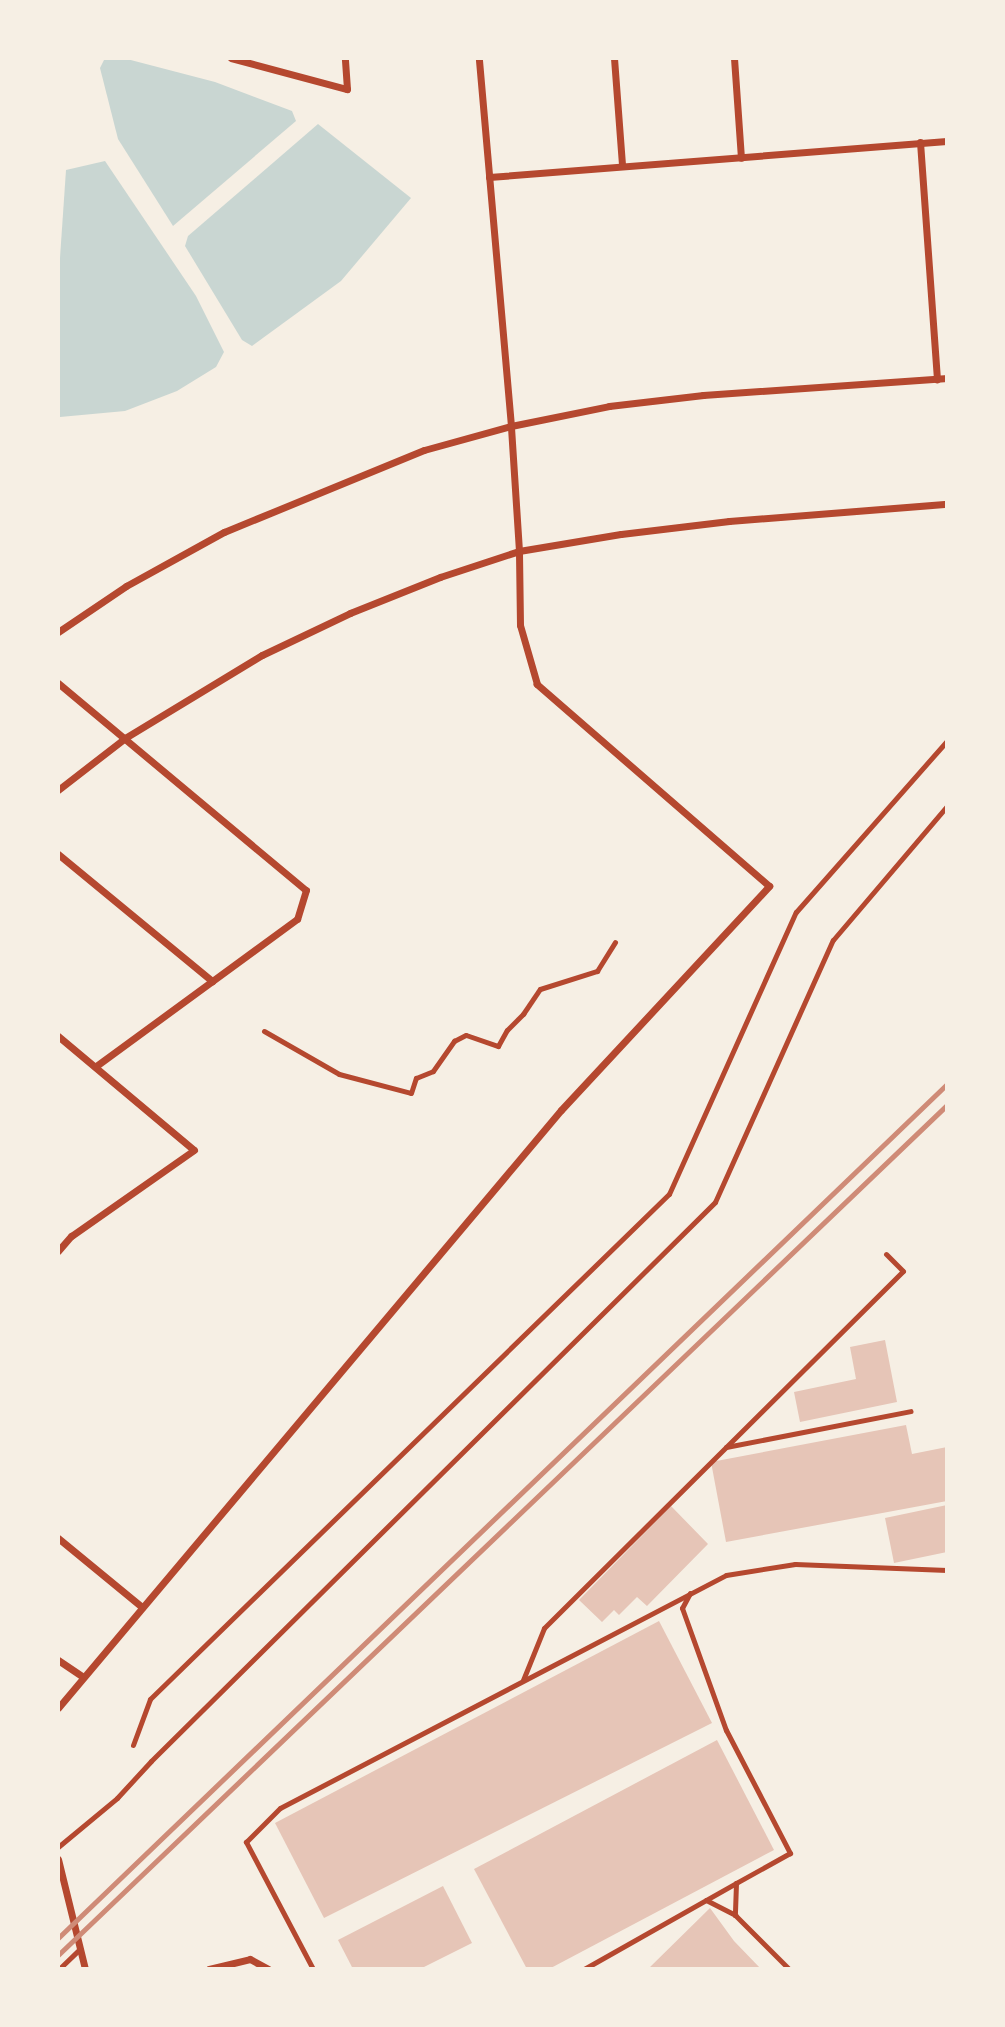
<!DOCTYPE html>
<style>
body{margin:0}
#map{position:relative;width:1005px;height:2027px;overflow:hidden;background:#f6efe4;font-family:Inter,sans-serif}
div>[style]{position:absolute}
.water>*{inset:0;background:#c9d6d2}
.building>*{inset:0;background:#e6c5b7}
.service>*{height:5px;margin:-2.5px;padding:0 2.5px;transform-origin:2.5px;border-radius:2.5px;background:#b5482f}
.minor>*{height:7px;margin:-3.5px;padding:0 3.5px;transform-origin:3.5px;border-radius:3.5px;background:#b5482f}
.rail>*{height:5px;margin:-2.5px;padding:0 2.5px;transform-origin:2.5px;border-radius:2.5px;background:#cf8b77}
span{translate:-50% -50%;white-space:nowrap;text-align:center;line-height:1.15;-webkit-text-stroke:7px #f6efe4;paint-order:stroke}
.frame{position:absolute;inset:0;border:60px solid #f6efe4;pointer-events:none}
</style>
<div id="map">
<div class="water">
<i style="clip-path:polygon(105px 58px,123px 58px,215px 82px,292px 111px,296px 121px,173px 226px,118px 139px,100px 68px)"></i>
<i style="clip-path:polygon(318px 124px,411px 198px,341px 281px,252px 346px,242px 340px,185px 246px,188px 236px)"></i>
<i style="clip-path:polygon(105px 161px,196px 296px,224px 352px,216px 367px,177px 391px,125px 411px,60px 417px,58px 287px,66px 170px)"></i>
</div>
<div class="building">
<i style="clip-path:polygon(885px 1340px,897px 1402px,800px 1422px,794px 1392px,856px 1379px,850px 1347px)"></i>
<i style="clip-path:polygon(906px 1425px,912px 1454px,947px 1447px,947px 1501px,726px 1542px,711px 1462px)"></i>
<i style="clip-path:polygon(947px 1505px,947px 1552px,894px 1563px,885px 1518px)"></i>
<i style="clip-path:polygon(671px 1506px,708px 1544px,647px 1606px,637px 1597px,619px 1615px,614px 1610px,602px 1622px,579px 1600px)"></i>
<i style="clip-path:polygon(659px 1621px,712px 1723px,324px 1918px,275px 1823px)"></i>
<i style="clip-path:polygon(717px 1740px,774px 1850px,549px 1969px,527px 1969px,474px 1869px)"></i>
<i style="clip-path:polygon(443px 1886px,472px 1943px,420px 1969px,353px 1969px,338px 1940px)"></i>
<i style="clip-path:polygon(710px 1908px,734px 1941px,761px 1969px,648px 1969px)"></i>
</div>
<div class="service">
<i style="left:264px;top:1031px;width:86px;rotate:29.8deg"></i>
<i style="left:339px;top:1074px;width:74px;rotate:14.8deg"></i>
<i style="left:411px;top:1093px;width:16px;rotate:-72deg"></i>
<i style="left:416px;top:1078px;width:18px;rotate:-22deg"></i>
<i style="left:433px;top:1071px;width:37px;rotate:-55deg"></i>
<i style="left:454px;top:1041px;width:13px;rotate:-27deg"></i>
<i style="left:466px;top:1035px;width:34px;rotate:19deg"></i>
<i style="left:498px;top:1046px;width:18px;rotate:-61deg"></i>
<i style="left:507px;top:1030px;width:23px;rotate:-45deg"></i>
<i style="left:523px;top:1014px;width:30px;rotate:-56deg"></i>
<i style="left:540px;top:989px;width:60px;rotate:-17.5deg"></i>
<i style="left:597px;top:971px;width:34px;rotate:-58deg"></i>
<i style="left:726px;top:1447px;width:188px;rotate:-11deg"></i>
<i style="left:690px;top:1593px;width:17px;rotate:118deg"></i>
<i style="left:682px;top:1608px;width:130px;rotate:70.2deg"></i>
<i style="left:726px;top:1730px;width:139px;rotate:62.5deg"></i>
<i style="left:790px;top:1853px;width:62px;rotate:150.9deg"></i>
<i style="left:736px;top:1883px;width:32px;rotate:92deg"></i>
<i style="left:735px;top:1915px;width:76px;rotate:45deg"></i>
<i style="left:523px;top:1680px;width:56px;rotate:-68deg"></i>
<i style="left:544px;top:1628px;width:506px;rotate:-44.84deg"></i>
<i style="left:903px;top:1271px;width:24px;rotate:-135deg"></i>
<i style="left:133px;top:1745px;width:49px;rotate:-69.7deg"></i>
<i style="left:150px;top:1699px;width:724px;rotate:-44.22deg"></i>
<i style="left:669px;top:1194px;width:309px;rotate:-65.8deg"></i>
<i style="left:796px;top:912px;width:228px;rotate:-48.6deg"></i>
<i style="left:58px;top:1847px;width:77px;rotate:-39.7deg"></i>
<i style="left:117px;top:1798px;width:50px;rotate:-47.4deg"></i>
<i style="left:151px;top:1761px;width:794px;rotate:-44.74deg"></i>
<i style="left:715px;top:1202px;width:287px;rotate:-65.8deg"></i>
<i style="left:833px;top:940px;width:176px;rotate:-49.6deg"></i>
<i style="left:706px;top:1900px;width:33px;rotate:27deg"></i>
<i style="left:59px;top:1969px;width:29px;rotate:-44deg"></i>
<i style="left:313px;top:1969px;width:144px;rotate:-117.8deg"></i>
<i style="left:246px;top:1842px;width:48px;rotate:-45deg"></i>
<i style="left:280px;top:1808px;width:503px;rotate:-27.58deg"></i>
<i style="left:726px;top:1575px;width:70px;rotate:-9.1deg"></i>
<i style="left:795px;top:1564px;width:152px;rotate:2.3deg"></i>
<i style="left:584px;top:1969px;width:175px;rotate:-29.5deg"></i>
</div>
<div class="minor">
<i style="left:231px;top:58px;width:120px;rotate:15deg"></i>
<i style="left:347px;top:89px;width:31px;rotate:-94deg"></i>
<i style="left:614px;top:58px;width:107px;rotate:85.7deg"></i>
<i style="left:734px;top:58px;width:100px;rotate:86deg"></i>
<i style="left:920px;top:142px;width:238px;rotate:85.9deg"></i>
<i style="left:489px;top:177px;width:459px;rotate:-4.5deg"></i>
<i style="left:58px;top:632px;width:82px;rotate:-34.1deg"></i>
<i style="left:126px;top:586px;width:112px;rotate:-28.9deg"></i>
<i style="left:224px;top:532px;width:216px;rotate:-22.3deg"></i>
<i style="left:424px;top:450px;width:90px;rotate:-15.4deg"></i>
<i style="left:511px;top:426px;width:100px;rotate:-11.5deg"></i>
<i style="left:609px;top:406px;width:95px;rotate:-6.7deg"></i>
<i style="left:703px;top:395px;width:245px;rotate:-4deg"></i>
<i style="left:58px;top:683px;width:323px;rotate:39.9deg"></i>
<i style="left:306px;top:890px;width:30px;rotate:107deg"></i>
<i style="left:297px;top:919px;width:250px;rotate:143.8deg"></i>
<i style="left:58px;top:790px;width:85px;rotate:-37.8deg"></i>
<i style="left:125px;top:738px;width:160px;rotate:-31.2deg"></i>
<i style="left:262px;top:655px;width:98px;rotate:-25.5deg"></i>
<i style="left:350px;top:613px;width:97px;rotate:-21.8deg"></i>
<i style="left:440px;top:577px;width:83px;rotate:-18.2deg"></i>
<i style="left:519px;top:551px;width:103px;rotate:-9.5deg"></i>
<i style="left:621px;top:534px;width:109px;rotate:-6.9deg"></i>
<i style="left:729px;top:521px;width:219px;rotate:-4.5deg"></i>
<i style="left:58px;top:854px;width:200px;rotate:39.5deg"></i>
<i style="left:58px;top:1036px;width:177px;rotate:40deg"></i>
<i style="left:194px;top:1150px;width:150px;rotate:145deg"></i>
<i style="left:71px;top:1236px;width:20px;rotate:131deg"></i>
<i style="left:58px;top:1538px;width:109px;rotate:39.4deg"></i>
<i style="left:58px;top:1660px;width:30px;rotate:34deg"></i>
<i style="left:58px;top:1708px;width:781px;rotate:-49.93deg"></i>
<i style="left:561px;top:1110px;width:306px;rotate:-47.1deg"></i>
<i style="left:769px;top:886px;width:308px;rotate:-139deg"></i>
<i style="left:537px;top:684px;width:61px;rotate:-106.1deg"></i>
<i style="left:520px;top:625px;width:74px;rotate:-90.8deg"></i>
<i style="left:519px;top:551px;width:125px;rotate:-93.7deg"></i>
<i style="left:511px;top:426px;width:369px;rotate:-95deg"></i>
<i style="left:58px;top:1859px;width:113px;rotate:76.2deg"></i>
<i style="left:209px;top:1969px;width:42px;rotate:-13.7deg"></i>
<i style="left:250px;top:1959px;width:21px;rotate:29deg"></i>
</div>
<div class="rail">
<i style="left:58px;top:1938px;width:1233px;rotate:-43.85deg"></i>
<i style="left:58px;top:1955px;width:1230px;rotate:-43.72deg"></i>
</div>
<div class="frame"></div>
</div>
